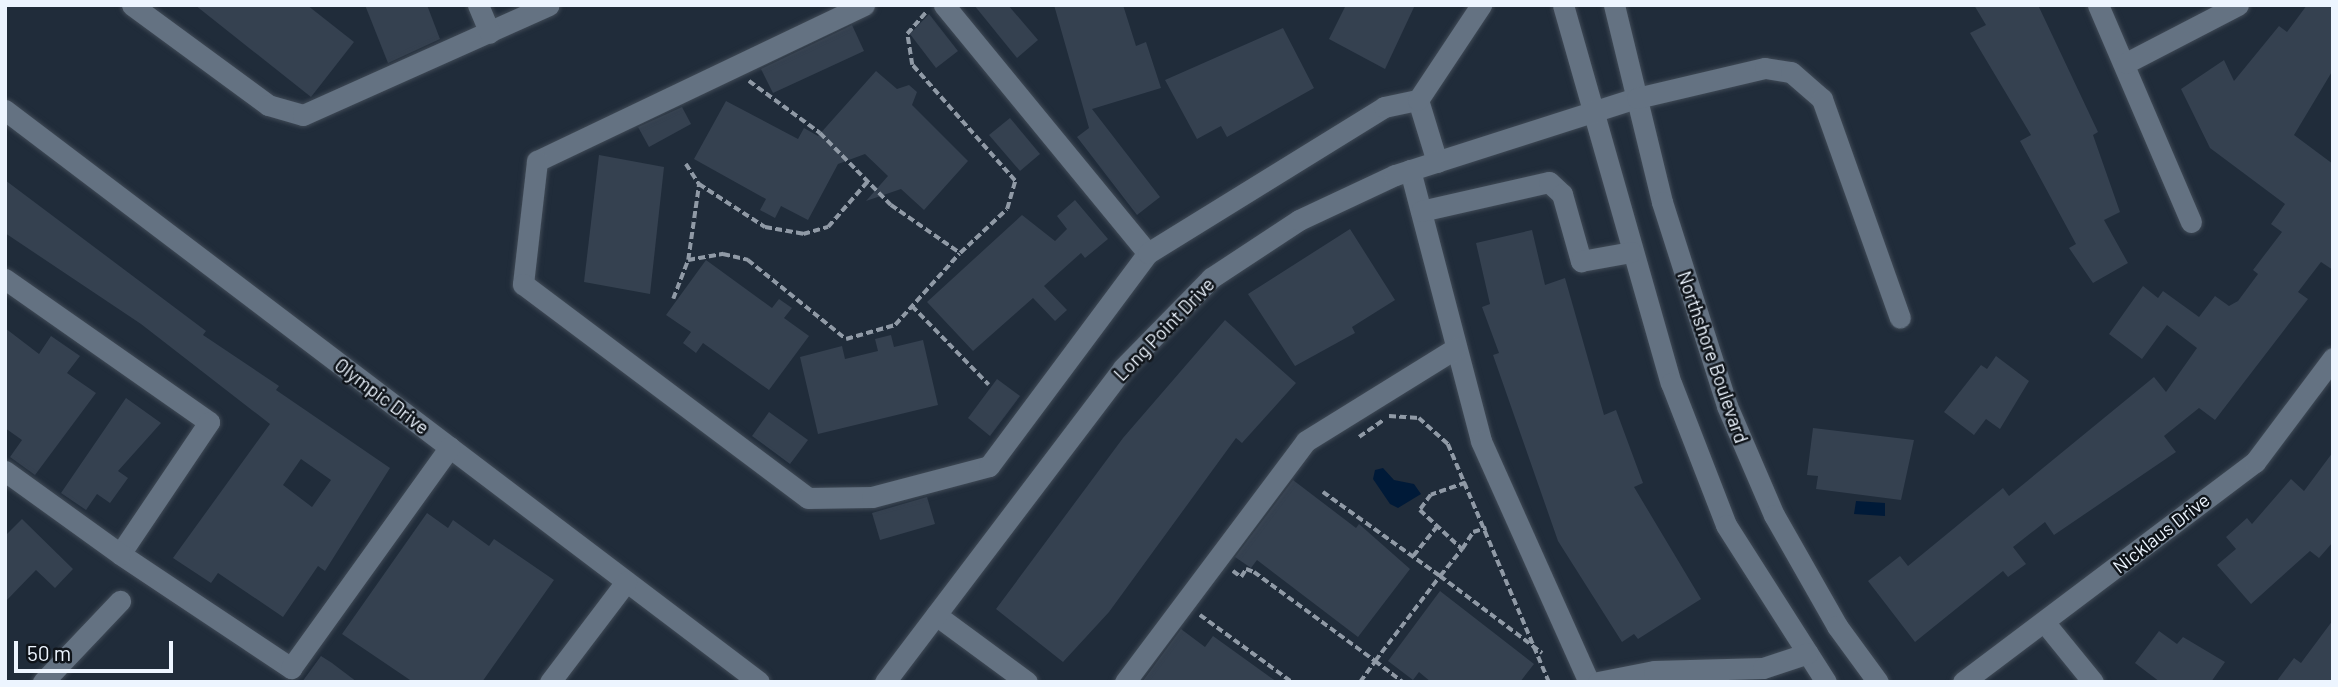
<!DOCTYPE html>
<style>
body{margin:0}
#map{position:relative;width:2338px;height:687px;overflow:hidden;background:#202c3a;font-family:Barlow,sans-serif}
div>[style]{position:absolute}
.water>*{inset:0;background:#001a38}
.building>*{inset:0;background:#354150}
.path>*{height:3.5px;margin-top:-1.75px;transform-origin:0;background:repeating-linear-gradient(90deg,#909aa6 0 7px,transparent 0 10.5px)}
.roads{filter:drop-shadow(0 0 2px #404a56) drop-shadow(0 0 2px #404a56)}
.minor>*{height:21px;margin:-10.5px;padding:0 10.5px;transform-origin:10.5px;border-radius:10.5px;background:#647282}
span{translate:-50% -50%;white-space:nowrap;text-align:center;line-height:1.15;-webkit-text-stroke:5px #0f141a;paint-order:stroke}
.street-label{font-size:19px;color:#edf5ff}
.frame{position:absolute;inset:0;border:7px solid #edf5ff;pointer-events:none}
.scale{position:absolute;left:14px;top:641px;width:159px;height:32px;box-sizing:border-box;border:4px solid #edf5ff;border-top:0;padding-left:9px;font-size:21px;line-height:24px;white-space:nowrap;color:#edf5ff;-webkit-text-stroke:5px #0f141a;paint-order:stroke}
</style>
<div id="map">
<div class="water">
<i style="clip-path:polygon(1383px 468px,1394px 480px,1414px 484px,1421px 494px,1398px 508px,1390px 504px,1373px 479px,1375px 470px)"></i>
<i style="clip-path:polygon(1856px 501px,1885px 503px,1885px 516px,1854px 514px)"></i>
</div>
<div class="building">
<i style="clip-path:polygon(195px 5px,307px 5px,354px 42px,311px 97px)"></i>
<i style="clip-path:polygon(365px 5px,427px 5px,440px 39px,388px 63px)"></i>
<i style="clip-path:polygon(974px 5px,1008px 5px,1038px 40px,1017px 58px)"></i>
<i style="clip-path:polygon(1054px 5px,1123px 5px,1136px 46px,1146px 42px,1161px 88px,1092px 109px,1160px 197px,1137px 215px,1077px 137px,1089px 128px)"></i>
<i style="clip-path:polygon(1346px 5px,1415px 5px,1385px 69px,1329px 39px)"></i>
<i style="clip-path:polygon(1974px 5px,2038px 5px,2098px 132px,2093px 135px,2120px 212px,2104px 220px,2128px 263px,2093px 283px,2069px 248px,2076px 244px,2020px 141px,2031px 135px,1970px 33px,1986px 25px)"></i>
<i style="clip-path:polygon(2307px 5px,2333px 5px,2333px 70px,2294px 135px,2333px 164px,2333px 270px,2321px 262px,2298px 292px,2308px 299px,2215px 420px,2199px 408px,2164px 436px,2176px 452px,2054px 535px,2045px 522px,2013px 547px,2026px 564px,2008px 577px,2003px 571px,1915px 642px,1868px 581px,1900px 556px,1908px 566px,2003px 488px,2009px 496px,2154px 377px,2166px 392px,2197px 348px,2167px 325px,2142px 359px,2109px 334px,2143px 286px,2158px 298px,2163px 291px,2199px 317px,2215px 296px,2229px 306px,2238px 301px,2258px 274px,2253px 270px,2282px 232px,2271px 224px,2285px 204px,2210px 148px,2181px 89px,2224px 60px,2234px 81px,2279px 26px,2287px 32px)"></i>
<i style="clip-path:polygon(929px 14px,958px 51px,936px 68px,910px 34px)"></i>
<i style="clip-path:polygon(852px 25px,864px 51px,773px 93px,761px 69px)"></i>
<i style="clip-path:polygon(1283px 28px,1314px 88px,1227px 137px,1221px 126px,1197px 139px,1165px 80px)"></i>
<i style="clip-path:polygon(876px 71px,897px 89px,909px 85px,917px 92px,912px 105px,968px 161px,924px 210px,901px 189px,866px 201px,888px 176px,865px 154px,838px 164px,808px 220px,781px 206px,775px 218px,760px 210px,766px 199px,694px 159px,726px 101px,798px 139px,804px 128px,818px 136px)"></i>
<i style="clip-path:polygon(682px 107px,691px 124px,649px 147px,638px 127px)"></i>
<i style="clip-path:polygon(1010px 118px,1040px 154px,1020px 171px,989px 135px)"></i>
<i style="clip-path:polygon(599px 155px,664px 167px,650px 294px,584px 282px)"></i>
<i style="clip-path:polygon(evenodd,5px 180px,206px 331px,203px 335px,279px 386px,276px 390px,390px 468px,325px 571px,318px 566px,283px 617px,218px 573px,211px 583px,173px 558px,270px 424px,141px 324px,5px 233px,5px 180px,301px 459px,331px 480px,312px 507px,283px 485px,301px 459px)"></i>
<i style="clip-path:polygon(1075px 200px,1108px 239px,1085px 258px,1081px 253px,1044px 286px,1067px 310px,1055px 321px,1033px 298px,973px 351px,927px 302px,1022px 215px,1055px 241px,1067px 229px,1057px 216px)"></i>
<i style="clip-path:polygon(1350px 229px,1395px 300px,1352px 327px,1355px 333px,1295px 366px,1248px 294px)"></i>
<i style="clip-path:polygon(1532px 230px,1545px 285px,1565px 278px,1604px 415px,1616px 410px,1643px 483px,1634px 487px,1701px 599px,1638px 639px,1634px 634px,1622px 642px,1558px 541px,1493px 355px,1499px 353px,1482px 307px,1490px 304px,1476px 243px)"></i>
<i style="clip-path:polygon(706px 260px,772px 308px,779px 299px,792px 308px,784px 318px,809px 336px,769px 390px,703px 343px,696px 353px,683px 343px,691px 332px,666px 315px)"></i>
<i style="clip-path:polygon(1225px 320px,1296px 383px,1242px 443px,1236px 438px,1109px 612px,1063px 662px,996px 609px,1123px 438px)"></i>
<i style="clip-path:polygon(5px 328px,39px 354px,51px 336px,80px 356px,67px 373px,96px 393px,35px 475px,10px 457px,22px 440px,5px 428px)"></i>
<i style="clip-path:polygon(891px 335px,894px 347px,923px 340px,938px 405px,818px 434px,800px 357px,842px 346px,845px 359px,878px 351px,875px 339px)"></i>
<i style="clip-path:polygon(1996px 356px,2029px 381px,2000px 429px,1986px 419px,1974px 435px,1944px 412px,1981px 365px,1987px 369px)"></i>
<i style="clip-path:polygon(997px 379px,1020px 396px,990px 436px,968px 418px)"></i>
<i style="clip-path:polygon(126px 398px,161px 423px,118px 471px,128px 478px,110px 503px,97px 494px,86px 510px,61px 493px)"></i>
<i style="clip-path:polygon(769px 412px,808px 440px,790px 464px,752px 436px)"></i>
<i style="clip-path:polygon(1813px 428px,1914px 440px,1901px 500px,1816px 489px,1818px 476px,1807px 475px)"></i>
<i style="clip-path:polygon(2333px 452px,2333px 542px,2319px 558px,2310px 551px,2251px 604px,2217px 565px,2236px 549px,2226px 537px,2247px 518px,2252px 524px,2291px 479px,2304px 491px)"></i>
<i style="clip-path:polygon(1293px 480px,1356px 528px,1359px 524px,1410px 569px,1358px 637px,1257px 560px,1251px 568px,1235px 557px)"></i>
<i style="clip-path:polygon(927px 497px,935px 524px,880px 540px,872px 513px)"></i>
<i style="clip-path:polygon(427px 513px,448px 528px,453px 520px,489px 546px,494px 539px,554px 580px,482px 682px,413px 682px,342px 634px)"></i>
<i style="clip-path:polygon(22px 519px,73px 569px,55px 588px,36px 570px,5px 602px,5px 536px)"></i>
<i style="clip-path:polygon(1440px 591px,1534px 664px,1520px 682px,1431px 682px,1419px 672px,1413px 680px,1388px 661px)"></i>
<i style="clip-path:polygon(2333px 620px,2333px 682px,2276px 682px,2294px 658px,2301px 663px)"></i>
<i style="clip-path:polygon(1181px 629px,1205px 647px,1213px 636px,1277px 682px,1142px 682px)"></i>
<i style="clip-path:polygon(2159px 631px,2177px 644px,2183px 637px,2225px 662px,2211px 682px,2160px 682px,2135px 663px)"></i>
<i style="clip-path:polygon(321px 656px,332px 663px,357px 682px,302px 682px)"></i>
</div>
<div class="path">
<i style="left:749px;top:81px;width:88px;rotate:36.2deg"></i>
<i style="left:820px;top:133px;width:101px;rotate:45.4deg"></i>
<i style="left:891px;top:205px;width:84px;rotate:34.8deg"></i>
<i style="left:960px;top:253px;width:64px;rotate:-43.1deg"></i>
<i style="left:1007px;top:209px;width:29px;rotate:-74deg"></i>
<i style="left:1015px;top:181px;width:155px;rotate:-131.6deg"></i>
<i style="left:912px;top:65px;width:31px;rotate:-99deg"></i>
<i style="left:907px;top:34px;width:28px;rotate:-49deg"></i>
<i style="left:686px;top:164px;width:24px;rotate:57deg"></i>
<i style="left:699px;top:184px;width:79px;rotate:33.1deg"></i>
<i style="left:765px;top:227px;width:39px;rotate:10deg"></i>
<i style="left:803px;top:234px;width:26px;rotate:-16deg"></i>
<i style="left:828px;top:227px;width:61px;rotate:-49deg"></i>
<i style="left:688px;top:260px;width:36px;rotate:-10deg"></i>
<i style="left:723px;top:254px;width:26px;rotate:13deg"></i>
<i style="left:748px;top:260px;width:126px;rotate:38.9deg"></i>
<i style="left:846px;top:339px;width:51px;rotate:-15.9deg"></i>
<i style="left:895px;top:325px;width:96px;rotate:-48deg"></i>
<i style="left:673px;top:299px;width:42px;rotate:-69deg"></i>
<i style="left:688px;top:260px;width:77px;rotate:-81.8deg"></i>
<i style="left:912px;top:306px;width:110px;rotate:45.7deg"></i>
<i style="left:1389px;top:416px;width:30px;rotate:4deg"></i>
<i style="left:1419px;top:418px;width:39px;rotate:42deg"></i>
<i style="left:1448px;top:444px;width:259px;rotate:67deg"></i>
<i style="left:1359px;top:437px;width:29px;rotate:-35deg"></i>
<i style="left:1466px;top:483px;width:37px;rotate:161deg"></i>
<i style="left:1431px;top:495px;width:19px;rotate:126deg"></i>
<i style="left:1420px;top:510px;width:57px;rotate:42.9deg"></i>
<i style="left:1462px;top:549px;width:20px;rotate:-57deg"></i>
<i style="left:1473px;top:532px;width:14px;rotate:-17deg"></i>
<i style="left:1323px;top:492px;width:144px;rotate:35.7deg"></i>
<i style="left:1440px;top:576px;width:35px;rotate:-51deg"></i>
<i style="left:1413px;top:556px;width:38px;rotate:-51deg"></i>
<i style="left:1233px;top:571px;width:10px;rotate:37deg"></i>
<i style="left:1241px;top:577px;width:9px;rotate:-58deg"></i>
<i style="left:1246px;top:569px;width:9px;rotate:21deg"></i>
<i style="left:1254px;top:572px;width:150px;rotate:36.3deg"></i>
<i style="left:1375px;top:661px;width:107px;rotate:-52.6deg"></i>
<i style="left:1440px;top:576px;width:128px;rotate:37deg"></i>
<i style="left:1200px;top:615px;width:114px;rotate:36.1deg"></i>
<i style="left:1360px;top:682px;width:26px;rotate:-54deg"></i>
<i style="left:1375px;top:661px;width:35px;rotate:37deg"></i>
</div>
<div class="roads">
<div class="minor">
<i style="left:132px;top:5px;width:169px;rotate:36.3deg"></i>
<i style="left:268px;top:105px;width:36px;rotate:16deg"></i>
<i style="left:303px;top:115px;width:269px;rotate:-24.1deg"></i>
<i style="left:478px;top:5px;width:30px;rotate:67deg"></i>
<i style="left:864px;top:5px;width:362px;rotate:154.5deg"></i>
<i style="left:537px;top:161px;width:124px;rotate:96.5deg"></i>
<i style="left:523px;top:284px;width:356px;rotate:36.9deg"></i>
<i style="left:808px;top:498px;width:64px;rotate:-0.9deg"></i>
<i style="left:872px;top:497px;width:121px;rotate:-14.8deg"></i>
<i style="left:989px;top:466px;width:266px;rotate:-53.3deg"></i>
<i style="left:944px;top:5px;width:321px;rotate:50.6deg"></i>
<i style="left:1148px;top:253px;width:278px;rotate:-31.7deg"></i>
<i style="left:1384px;top:107px;width:35px;rotate:-12deg"></i>
<i style="left:1563px;top:5px;width:393px;rotate:74.1deg"></i>
<i style="left:1671px;top:383px;width:152px;rotate:68.8deg"></i>
<i style="left:1726px;top:525px;width:186px;rotate:57.5deg"></i>
<i style="left:1614px;top:5px;width:203px;rotate:76.3deg"></i>
<i style="left:1662px;top:202px;width:214px;rotate:72.3deg"></i>
<i style="left:1727px;top:406px;width:119px;rotate:66.7deg"></i>
<i style="left:1774px;top:515px;width:128px;rotate:60.4deg"></i>
<i style="left:1837px;top:626px;width:69px;rotate:53.8deg"></i>
<i style="left:2098px;top:5px;width:236px;rotate:66.8deg"></i>
<i style="left:2126px;top:63px;width:126px;rotate:-27.4deg"></i>
<i style="left:5px;top:110px;width:946px;rotate:37.18deg"></i>
<i style="left:1437px;top:162px;width:65px;rotate:-107deg"></i>
<i style="left:1418px;top:100px;width:114px;rotate:-56.4deg"></i>
<i style="left:1410px;top:170px;width:280px;rotate:75.3deg"></i>
<i style="left:1481px;top:441px;width:264px;rotate:65.9deg"></i>
<i style="left:1421px;top:211px;width:131px;rotate:-12.8deg"></i>
<i style="left:1549px;top:182px;width:18px;rotate:43deg"></i>
<i style="left:1562px;top:194px;width:70px;rotate:74.2deg"></i>
<i style="left:1581px;top:261px;width:51px;rotate:-10.2deg"></i>
<i style="left:5px;top:279px;width:249px;rotate:35deg"></i>
<i style="left:209px;top:422px;width:159px;rotate:124deg"></i>
<i style="left:120px;top:554px;width:206px;rotate:33.7deg"></i>
<i style="left:291px;top:668px;width:272px;rotate:-54.3deg"></i>
<i style="left:5px;top:471px;width:142px;rotate:35.8deg"></i>
<i style="left:936px;top:615px;width:113px;rotate:36.4deg"></i>
<i style="left:2045px;top:623px;width:76px;rotate:50.9deg"></i>
<i style="left:43px;top:682px;width:112px;rotate:-46.5deg"></i>
<i style="left:550px;top:682px;width:126px;rotate:-52.8deg"></i>
<i style="left:885px;top:682px;width:394px;rotate:-52.8deg"></i>
<i style="left:1123px;top:368px;width:126px;rotate:-45.6deg"></i>
<i style="left:1211px;top:278px;width:105px;rotate:-33.4deg"></i>
<i style="left:1299px;top:220px;width:106px;rotate:-25.1deg"></i>
<i style="left:1395px;top:175px;width:254px;rotate:-17.7deg"></i>
<i style="left:1637px;top:98px;width:131px;rotate:-13.2deg"></i>
<i style="left:1765px;top:68px;width:26px;rotate:9deg"></i>
<i style="left:1791px;top:72px;width:41px;rotate:41.1deg"></i>
<i style="left:1822px;top:99px;width:232px;rotate:70.4deg"></i>
<i style="left:1125px;top:682px;width:301px;rotate:-53.1deg"></i>
<i style="left:1306px;top:441px;width:176px;rotate:-31.8deg"></i>
<i style="left:1598px;top:682px;width:57px;rotate:-11.1deg"></i>
<i style="left:1654px;top:671px;width:109px;rotate:-1.6deg"></i>
<i style="left:1763px;top:668px;width:47px;rotate:-18.4deg"></i>
<i style="left:1963px;top:682px;width:366px;rotate:-37deg"></i>
<i style="left:2255px;top:462px;width:130px;rotate:-53.1deg"></i>
</div>
</div>
<div class="street-label">
<span style="left:1164px;top:329px;rotate:-46deg">Long Point Drive</span>
<span style="left:1713px;top:357px;rotate:71deg">Northshore Boulevard</span>
<span style="left:382px;top:396px;rotate:37deg">Olympic Drive</span>
<span style="left:2161px;top:533px;rotate:-38deg">Nicklaus Drive</span>
</div>
<div class="frame"></div>
<div class="scale">50 m</div>
</div>
